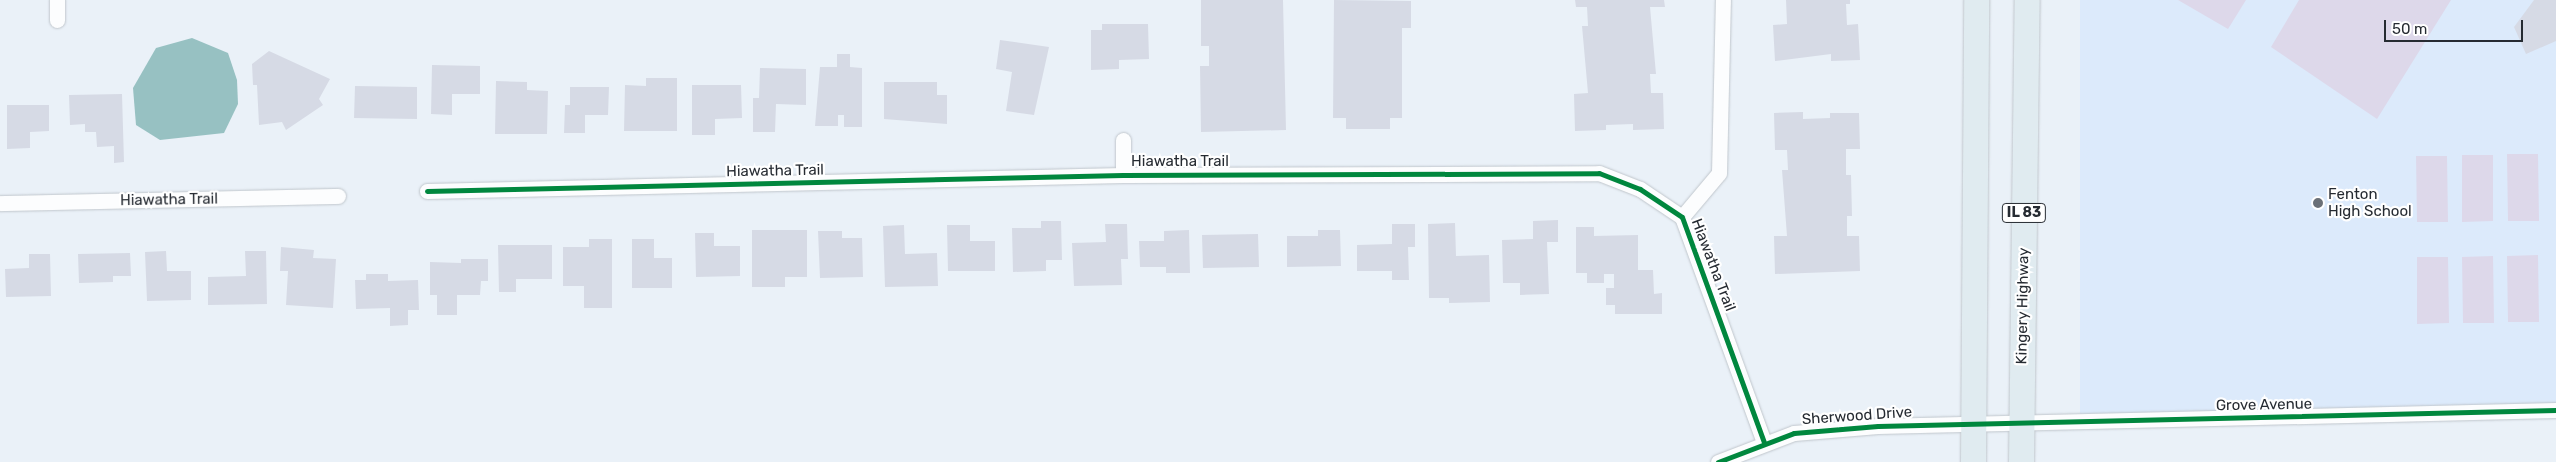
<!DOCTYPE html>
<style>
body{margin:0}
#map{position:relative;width:2556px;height:462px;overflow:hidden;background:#eaf1f8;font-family:Rubik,sans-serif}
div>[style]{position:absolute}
.built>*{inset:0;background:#dceafb}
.green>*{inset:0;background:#ddd8ea}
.water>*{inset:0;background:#97c1c2}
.building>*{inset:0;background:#d6dae5}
.roads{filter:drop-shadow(0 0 1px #c0c6cc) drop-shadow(0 0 1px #c0c6cc)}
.minor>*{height:15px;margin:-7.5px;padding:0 7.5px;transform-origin:7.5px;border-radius:7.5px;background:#fcfdfe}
.trunk>*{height:25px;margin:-12.5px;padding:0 12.5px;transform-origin:12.5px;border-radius:12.5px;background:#e0ebf0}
.cycleway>*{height:5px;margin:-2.5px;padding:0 2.5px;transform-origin:2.5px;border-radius:2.5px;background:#00873e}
.dots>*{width:14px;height:14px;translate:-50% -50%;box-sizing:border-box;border:2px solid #fff;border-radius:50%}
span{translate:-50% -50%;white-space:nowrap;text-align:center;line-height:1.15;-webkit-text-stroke:4.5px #fff;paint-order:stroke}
.shield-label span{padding:1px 4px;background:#fff;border:1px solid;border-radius:4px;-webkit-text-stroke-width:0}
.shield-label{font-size:14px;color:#262b32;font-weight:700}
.street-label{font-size:15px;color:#262b32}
.poi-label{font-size:15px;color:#262b32}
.left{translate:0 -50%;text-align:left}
.scale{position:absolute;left:2384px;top:20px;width:139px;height:22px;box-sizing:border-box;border:2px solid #262b32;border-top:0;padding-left:6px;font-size:15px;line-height:18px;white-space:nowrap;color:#262b32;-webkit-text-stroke:4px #fff;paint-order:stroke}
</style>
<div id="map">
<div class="built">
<i style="clip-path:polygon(2080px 0,2556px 0,2556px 406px,2080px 414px)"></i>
</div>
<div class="green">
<i style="clip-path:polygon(2178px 0,2246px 0,2228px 29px)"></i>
<i style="clip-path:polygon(2299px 0,2451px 0,2377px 119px,2271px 47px)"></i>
<i style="clip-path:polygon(2507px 154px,2538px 154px,2539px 221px,2508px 221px)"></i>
<i style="clip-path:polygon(2462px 155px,2493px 155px,2493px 221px,2462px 222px)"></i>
<i style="clip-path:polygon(2416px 156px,2447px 156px,2448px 222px,2417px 222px)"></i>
<i style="clip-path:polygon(2538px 255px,2539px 322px,2508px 322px,2507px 256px)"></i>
<i style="clip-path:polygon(2493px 256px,2494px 323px,2463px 323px,2462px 257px)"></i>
<i style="clip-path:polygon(2417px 257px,2448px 257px,2449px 323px,2417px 324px)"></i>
</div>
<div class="water">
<i style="clip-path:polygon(192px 38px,228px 53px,237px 80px,238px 104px,224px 133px,160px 140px,136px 125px,133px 88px,156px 48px)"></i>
</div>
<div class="building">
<i style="clip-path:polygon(1201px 0,1283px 0,1286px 130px,1201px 132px,1200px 66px,1209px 66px,1209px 46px,1201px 46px)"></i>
<i style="clip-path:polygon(1334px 0,1411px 1px,1411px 28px,1402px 28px,1402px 118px,1390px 118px,1390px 129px,1346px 129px,1346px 118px,1333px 118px)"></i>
<i style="clip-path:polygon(1575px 0,1664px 0,1665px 7px,1650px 7px,1656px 74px,1650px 74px,1651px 93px,1663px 93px,1664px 129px,1633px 130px,1633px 124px,1606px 125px,1606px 130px,1575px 131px,1574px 94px,1588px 93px,1582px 26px,1588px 26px,1587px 7px,1576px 7px)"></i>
<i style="clip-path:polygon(1786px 0,1850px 0,1850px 4px,1846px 4px,1847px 25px,1858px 24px,1860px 60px,1831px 61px,1831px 54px,1775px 61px,1773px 25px,1787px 24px)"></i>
<i style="clip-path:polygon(2534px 0,2556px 0,2556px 41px,2526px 54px,2514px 27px)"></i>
<i style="clip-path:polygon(1102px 24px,1148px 24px,1149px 59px,1119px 60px,1119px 69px,1091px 70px,1091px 30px,1102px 30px)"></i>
<i style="clip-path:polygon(1000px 40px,1049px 47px,1034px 115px,1006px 111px,1012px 72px,996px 69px)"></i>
<i style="clip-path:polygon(269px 51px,330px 79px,319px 99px,323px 105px,286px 130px,282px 122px,259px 125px,257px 85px,253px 85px,252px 64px)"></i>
<i style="clip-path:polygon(837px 54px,850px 54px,850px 67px,862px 68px,862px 127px,844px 127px,844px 115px,838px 115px,838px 126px,815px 126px,820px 67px,837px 67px)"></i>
<i style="clip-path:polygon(432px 65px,480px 66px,480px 94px,452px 94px,452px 115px,431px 114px)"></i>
<i style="clip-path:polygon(760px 68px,806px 69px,806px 105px,776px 104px,775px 132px,753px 132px,753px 98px,759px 98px)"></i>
<i style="clip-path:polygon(646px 78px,677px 78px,677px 131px,624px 131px,625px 85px,646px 86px)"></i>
<i style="clip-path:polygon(496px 81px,527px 82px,527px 90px,548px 91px,547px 134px,495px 134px)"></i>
<i style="clip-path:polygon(884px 82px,937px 82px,937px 95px,947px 95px,947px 124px,884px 119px)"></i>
<i style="clip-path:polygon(692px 85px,741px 85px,742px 118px,715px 119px,715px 135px,692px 135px)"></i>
<i style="clip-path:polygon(355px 86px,417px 87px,417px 119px,354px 118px)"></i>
<i style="clip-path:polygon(570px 87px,609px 87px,608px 115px,585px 115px,585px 133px,564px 133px,565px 105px,570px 105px)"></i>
<i style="clip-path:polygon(122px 94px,124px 162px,114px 163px,114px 146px,97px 147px,96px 132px,85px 132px,85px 124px,70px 125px,69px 95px)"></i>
<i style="clip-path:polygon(7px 105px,49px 105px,49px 131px,30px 132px,30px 148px,7px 149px)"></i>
<i style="clip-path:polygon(1803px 112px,1803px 119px,1830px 118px,1830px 113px,1859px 113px,1860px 149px,1846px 149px,1846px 175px,1851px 175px,1852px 216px,1847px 216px,1847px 236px,1859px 236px,1860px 271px,1775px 274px,1774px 236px,1787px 236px,1782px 170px,1788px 170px,1787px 150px,1775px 150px,1774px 113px)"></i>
<i style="clip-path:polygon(1558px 220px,1558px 242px,1547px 242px,1549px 294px,1520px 295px,1520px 283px,1503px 283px,1502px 240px,1533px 239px,1533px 221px)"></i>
<i style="clip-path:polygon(1041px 221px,1061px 221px,1062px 260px,1046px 260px,1046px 271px,1013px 272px,1012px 228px,1041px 228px)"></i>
<i style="clip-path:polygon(1455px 223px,1456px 256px,1489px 255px,1490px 302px,1449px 303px,1449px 298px,1429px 298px,1428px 224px)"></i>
<i style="clip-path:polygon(1105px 224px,1127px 224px,1128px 259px,1121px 259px,1122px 285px,1074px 286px,1072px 243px,1106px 242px)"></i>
<i style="clip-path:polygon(1392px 224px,1415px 224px,1415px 247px,1408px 247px,1409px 280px,1392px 280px,1392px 271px,1357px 271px,1357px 245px,1392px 244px)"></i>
<i style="clip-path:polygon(904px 225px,905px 254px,937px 253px,938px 286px,885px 287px,883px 226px)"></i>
<i style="clip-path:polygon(947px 225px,970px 225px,970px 241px,995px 241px,995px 271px,948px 271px)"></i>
<i style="clip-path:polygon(1576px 227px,1594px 227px,1594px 236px,1638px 235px,1638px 270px,1653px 270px,1654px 294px,1662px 293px,1662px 314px,1615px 314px,1615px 305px,1606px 305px,1606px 288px,1614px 288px,1614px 274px,1604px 274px,1604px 283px,1587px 283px,1587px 273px,1576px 273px)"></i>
<i style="clip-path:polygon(752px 230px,807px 230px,807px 277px,785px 277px,785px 287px,752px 287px)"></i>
<i style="clip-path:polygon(1189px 230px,1190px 273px,1166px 273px,1166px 267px,1140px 267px,1139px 241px,1164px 241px,1164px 231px)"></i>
<i style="clip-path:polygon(1318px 230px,1340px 230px,1341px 266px,1287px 267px,1287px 236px,1318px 236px)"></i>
<i style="clip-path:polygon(818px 231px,842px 231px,842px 238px,862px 238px,863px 277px,820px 278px)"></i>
<i style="clip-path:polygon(695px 233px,714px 233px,714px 246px,740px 246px,740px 276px,696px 277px)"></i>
<i style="clip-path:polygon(1258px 234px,1259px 267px,1203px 268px,1202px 235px)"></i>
<i style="clip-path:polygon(589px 239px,612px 239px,612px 308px,584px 308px,584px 286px,563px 286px,563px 247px,589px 247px)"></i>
<i style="clip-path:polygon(632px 239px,654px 239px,654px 258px,672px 258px,672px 288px,632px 288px)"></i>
<i style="clip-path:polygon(498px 245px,552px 245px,552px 279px,516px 279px,516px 292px,499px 292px)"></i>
<i style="clip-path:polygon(281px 247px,314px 250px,313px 258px,336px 259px,333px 308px,286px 305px,288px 271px,280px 271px)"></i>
<i style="clip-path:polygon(166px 251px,167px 271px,191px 271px,191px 300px,147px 301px,145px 252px)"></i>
<i style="clip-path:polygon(245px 251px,266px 251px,267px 304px,208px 305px,208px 277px,246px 276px)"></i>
<i style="clip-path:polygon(130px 253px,131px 276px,113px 276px,113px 282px,79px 283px,78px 254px)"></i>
<i style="clip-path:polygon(29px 254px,50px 254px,51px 296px,6px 297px,5px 269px,29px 268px)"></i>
<i style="clip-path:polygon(461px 259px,488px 259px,488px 281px,481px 281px,480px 295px,457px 295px,457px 315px,437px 315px,437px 295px,430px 295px,430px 262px,461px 263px)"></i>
<i style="clip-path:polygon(366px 274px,388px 274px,388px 281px,418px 280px,419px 310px,408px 310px,408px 325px,390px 326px,390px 308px,356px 309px,355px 280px,366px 280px)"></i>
</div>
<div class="roads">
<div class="minor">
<i style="left:57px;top:20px;width:20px;rotate:-90deg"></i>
<i style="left:1123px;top:140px;width:35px;rotate:90deg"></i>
<i style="left:427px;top:191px;width:696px;rotate:-1.32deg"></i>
<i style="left:1123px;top:175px;width:476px;rotate:-0.2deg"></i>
<i style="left:1599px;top:173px;width:44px;rotate:21.3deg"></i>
<i style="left:1640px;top:189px;width:50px;rotate:33.7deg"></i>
<i style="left:1682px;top:217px;width:239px;rotate:70deg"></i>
<i style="left:0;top:203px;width:338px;rotate:-1.2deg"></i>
<i style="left:1682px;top:217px;width:57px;rotate:-49.9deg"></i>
<i style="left:1719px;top:173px;width:173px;rotate:-88.7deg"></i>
<i style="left:1718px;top:462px;width:81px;rotate:-20.9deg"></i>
<i style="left:1794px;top:433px;width:84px;rotate:-4.8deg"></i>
<i style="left:1878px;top:426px;width:678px;rotate:-1.35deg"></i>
</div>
<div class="trunk">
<i style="left:1973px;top:462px;width:462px;rotate:-89.6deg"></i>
<i style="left:2021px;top:462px;width:462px;rotate:-89.3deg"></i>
</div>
</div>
<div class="cycleway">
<i style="left:427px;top:191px;width:696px;rotate:-1.32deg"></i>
<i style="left:1123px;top:175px;width:476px;rotate:-0.2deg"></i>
<i style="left:1599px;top:173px;width:44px;rotate:21.3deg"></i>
<i style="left:1640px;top:189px;width:50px;rotate:33.7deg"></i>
<i style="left:1682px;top:217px;width:239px;rotate:70deg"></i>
<i style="left:1718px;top:462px;width:81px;rotate:-20.9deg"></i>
<i style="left:1794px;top:433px;width:84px;rotate:-4.8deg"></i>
<i style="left:1878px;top:426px;width:678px;rotate:-1.35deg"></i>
</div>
<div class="dots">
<i style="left:2318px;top:203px;background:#6b7077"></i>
</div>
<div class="shield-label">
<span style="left:2024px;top:213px">IL 83</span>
</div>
<div class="street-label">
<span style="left:1180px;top:162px">Hiawatha Trail</span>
<span style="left:775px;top:171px;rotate:-1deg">Hiawatha Trail</span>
<span style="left:169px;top:200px;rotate:-1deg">Hiawatha Trail</span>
<span style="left:1713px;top:265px;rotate:69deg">Hiawatha Trail</span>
<span style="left:2023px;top:306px;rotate:-89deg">Kingery Highway</span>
<span style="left:2264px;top:405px;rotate:-1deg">Grove Avenue</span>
<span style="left:1857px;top:416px;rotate:-4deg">Sherwood Drive</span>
</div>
<div class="poi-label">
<span class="left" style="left:2328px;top:203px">Fenton<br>High School</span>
</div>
<div class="scale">50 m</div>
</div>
